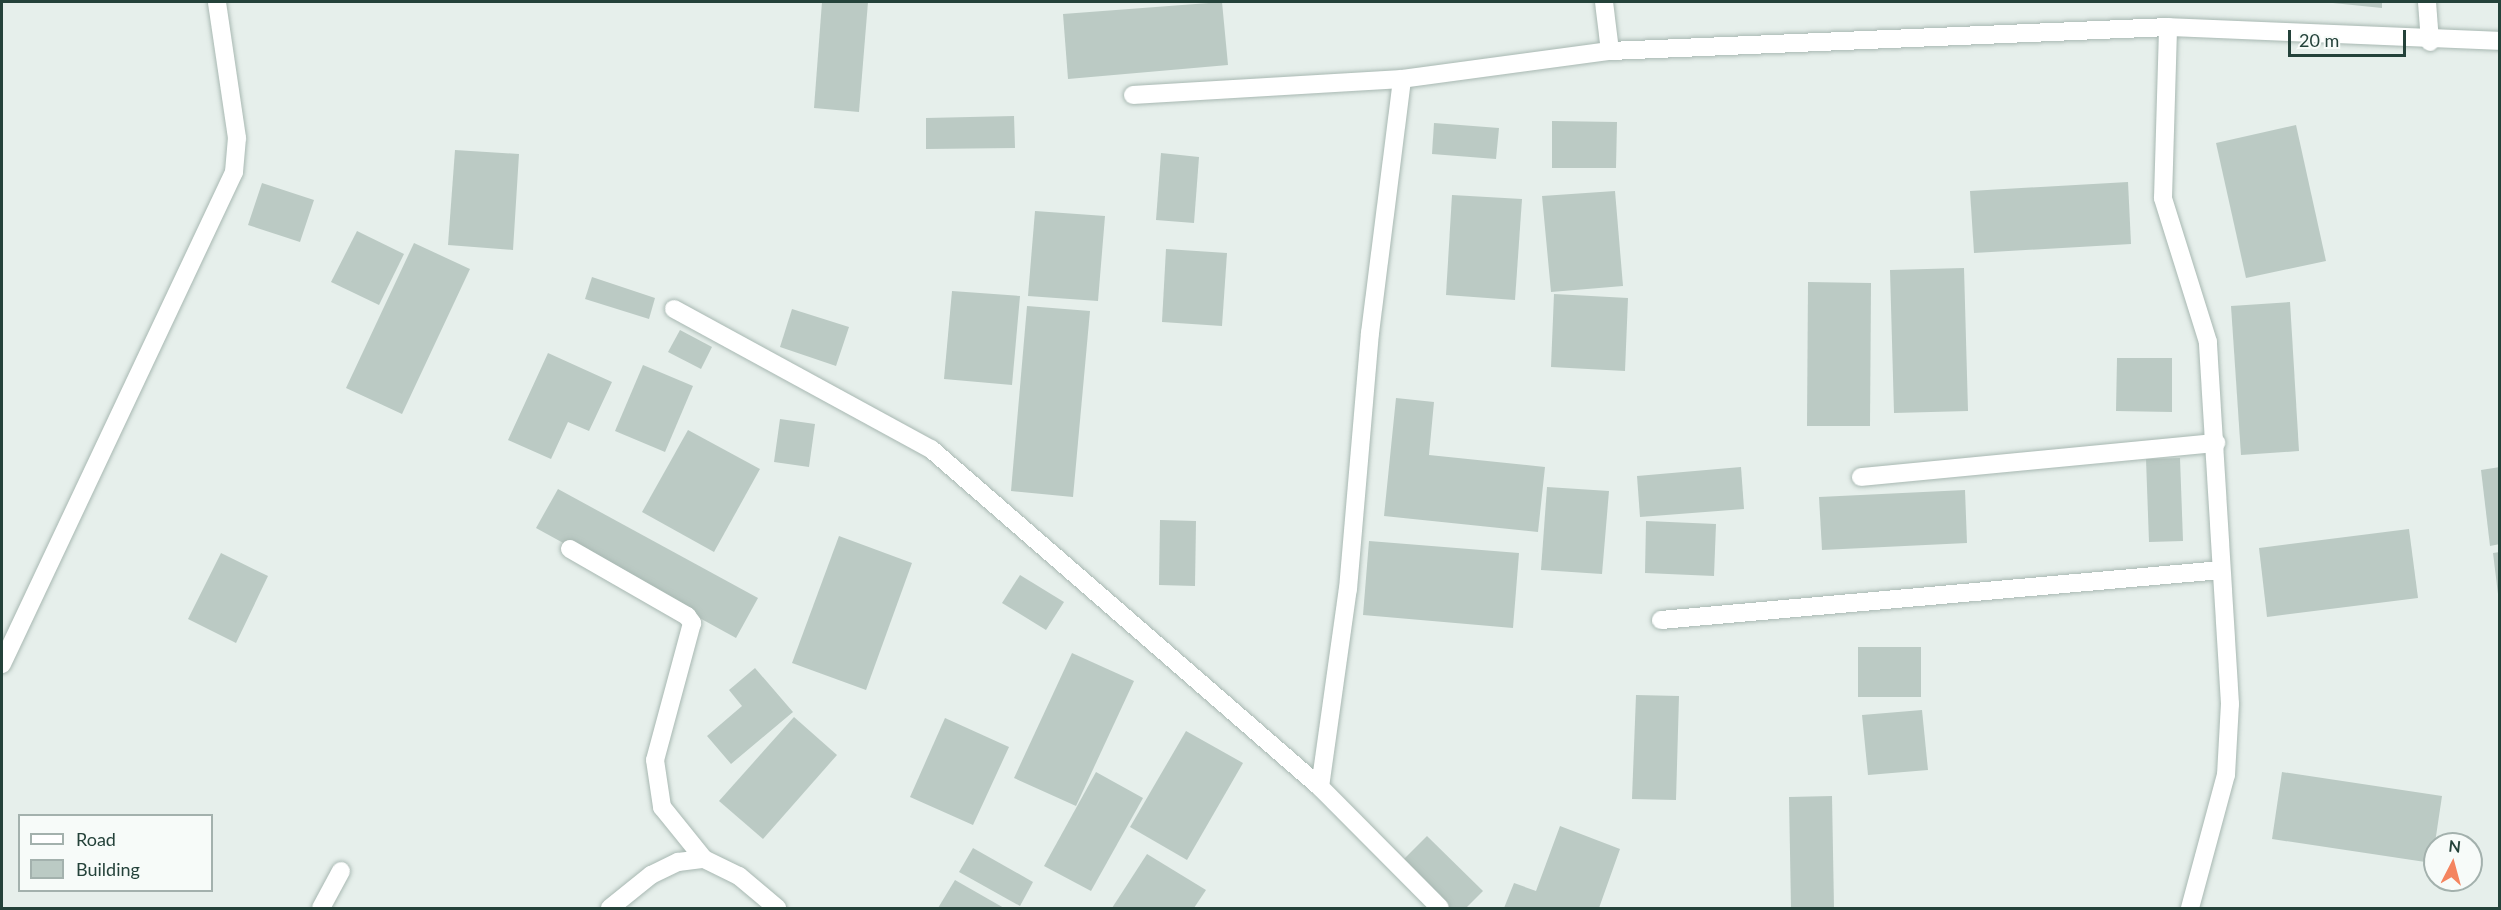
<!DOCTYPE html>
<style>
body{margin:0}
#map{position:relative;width:2501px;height:910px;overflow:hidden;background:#e6efeb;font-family:Lato,sans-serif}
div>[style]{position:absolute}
.building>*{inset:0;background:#bbcac4}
.roads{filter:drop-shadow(0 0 2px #a8b8b2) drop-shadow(0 0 2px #a8b8b2)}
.minor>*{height:18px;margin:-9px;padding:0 9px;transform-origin:9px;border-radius:9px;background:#fff}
span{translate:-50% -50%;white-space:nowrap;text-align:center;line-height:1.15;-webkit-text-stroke:5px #f7fbf9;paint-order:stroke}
.frame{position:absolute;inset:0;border:3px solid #24423a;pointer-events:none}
.legend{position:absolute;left:18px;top:814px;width:195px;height:78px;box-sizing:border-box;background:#f7fbf9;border:2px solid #a3b1ad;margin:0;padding:8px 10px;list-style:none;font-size:18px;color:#24423a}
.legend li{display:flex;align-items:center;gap:12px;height:30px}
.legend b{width:30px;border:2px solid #a3b1ad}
.north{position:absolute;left:2423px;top:832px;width:60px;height:60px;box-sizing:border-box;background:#f7fbf9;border:2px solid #a3b1ad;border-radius:50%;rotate:6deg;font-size:16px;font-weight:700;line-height:24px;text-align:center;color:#24423a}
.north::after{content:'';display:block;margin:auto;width:21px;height:27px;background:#f4845f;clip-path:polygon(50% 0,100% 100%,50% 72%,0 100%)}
.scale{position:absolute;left:2288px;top:30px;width:118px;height:27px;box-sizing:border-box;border:3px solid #24423a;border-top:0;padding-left:8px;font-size:18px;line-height:21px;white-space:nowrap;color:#24423a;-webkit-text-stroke:4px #f7fbf9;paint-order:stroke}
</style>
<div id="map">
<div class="building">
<i style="clip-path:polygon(822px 2px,868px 2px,859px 112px,814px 108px)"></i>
<i style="clip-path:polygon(1222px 2px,1228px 65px,1068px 79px,1063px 14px)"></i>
<i style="clip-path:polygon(2323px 2px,2382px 2px,2382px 8px)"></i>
<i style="clip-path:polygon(1014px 116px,1015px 148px,926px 149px,926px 118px)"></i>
<i style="clip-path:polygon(1552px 121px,1617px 122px,1616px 168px,1552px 168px)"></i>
<i style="clip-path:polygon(1434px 123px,1499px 128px,1496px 159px,1432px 154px)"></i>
<i style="clip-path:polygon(2296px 125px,2326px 261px,2246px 278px,2216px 143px)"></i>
<i style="clip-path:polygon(455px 150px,519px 154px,513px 250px,448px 245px)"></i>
<i style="clip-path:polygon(1161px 153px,1199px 157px,1194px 223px,1156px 220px)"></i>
<i style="clip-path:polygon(2128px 182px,2131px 244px,1974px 253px,1970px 191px)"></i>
<i style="clip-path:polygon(262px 183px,314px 200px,300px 242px,248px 225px)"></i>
<i style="clip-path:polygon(1615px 191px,1623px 286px,1551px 292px,1542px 196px)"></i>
<i style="clip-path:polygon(1452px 195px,1522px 199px,1515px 300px,1446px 295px)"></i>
<i style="clip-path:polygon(1035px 211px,1105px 216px,1098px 301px,1028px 296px)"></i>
<i style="clip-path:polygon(357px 231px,404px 254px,379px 305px,331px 282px)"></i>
<i style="clip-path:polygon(414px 243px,470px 269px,402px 414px,346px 388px)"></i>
<i style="clip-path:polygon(1166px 249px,1227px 253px,1222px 326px,1162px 322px)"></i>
<i style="clip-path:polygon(1964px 268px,1968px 411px,1894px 413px,1890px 270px)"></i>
<i style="clip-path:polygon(592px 277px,655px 298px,649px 319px,585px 299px)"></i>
<i style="clip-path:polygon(1808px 282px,1871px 283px,1870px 426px,1807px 426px)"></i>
<i style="clip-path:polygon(952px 291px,1020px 296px,1012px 385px,944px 379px)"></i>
<i style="clip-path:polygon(1554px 294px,1628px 298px,1625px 371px,1551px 367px)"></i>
<i style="clip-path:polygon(2290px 302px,2299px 451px,2241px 455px,2231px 306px)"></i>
<i style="clip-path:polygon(1027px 306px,1090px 311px,1073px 497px,1011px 491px)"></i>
<i style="clip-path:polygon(792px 309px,849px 327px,836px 366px,780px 347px)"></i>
<i style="clip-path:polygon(680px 330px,712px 347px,701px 369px,668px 352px)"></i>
<i style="clip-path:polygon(548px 353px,612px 382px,589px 431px,568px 422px,551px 459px,508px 440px)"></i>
<i style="clip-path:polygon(2117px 358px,2172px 358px,2172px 412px,2116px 411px)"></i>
<i style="clip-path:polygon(643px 365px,693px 386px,665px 452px,615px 431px)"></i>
<i style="clip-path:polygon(1396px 398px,1434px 402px,1429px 455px,1545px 467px,1538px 532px,1384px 516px)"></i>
<i style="clip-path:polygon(780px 419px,815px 424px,809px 467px,774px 462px)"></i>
<i style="clip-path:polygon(688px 430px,760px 469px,714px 552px,642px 512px)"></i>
<i style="clip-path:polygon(2180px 458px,2183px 541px,2149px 542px,2146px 459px)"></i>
<i style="clip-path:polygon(1741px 467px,1744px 509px,1640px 517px,1637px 476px)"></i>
<i style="clip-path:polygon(2500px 467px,2500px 544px,2490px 546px,2481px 470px)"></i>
<i style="clip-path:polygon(1547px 487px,1609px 491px,1602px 574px,1541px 570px)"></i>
<i style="clip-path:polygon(558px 489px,758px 598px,736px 638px,536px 528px)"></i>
<i style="clip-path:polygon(1965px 490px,1967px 543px,1822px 550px,1819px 497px)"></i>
<i style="clip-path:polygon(1160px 520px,1196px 521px,1195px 586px,1159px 585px)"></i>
<i style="clip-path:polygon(1646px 521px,1716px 524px,1714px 576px,1645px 573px)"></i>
<i style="clip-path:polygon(2409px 529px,2418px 598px,2267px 617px,2259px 548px)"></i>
<i style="clip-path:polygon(839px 536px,912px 563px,866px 690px,792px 663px)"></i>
<i style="clip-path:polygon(1369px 541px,1519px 553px,1513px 628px,1363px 615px)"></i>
<i style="clip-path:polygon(2500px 552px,2500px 594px,2498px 594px,2493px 553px)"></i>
<i style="clip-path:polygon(221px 553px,268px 576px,236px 643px,188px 619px)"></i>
<i style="clip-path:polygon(1020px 575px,1064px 602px,1046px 630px,1002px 603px)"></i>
<i style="clip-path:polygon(1858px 647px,1921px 647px,1921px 697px,1858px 697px)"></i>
<i style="clip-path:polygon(1072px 653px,1134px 681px,1076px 806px,1014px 778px)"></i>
<i style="clip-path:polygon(755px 668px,793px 712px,731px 764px,707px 736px,742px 706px,729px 690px)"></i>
<i style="clip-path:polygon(1636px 695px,1679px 696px,1676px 800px,1632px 799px)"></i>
<i style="clip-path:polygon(1922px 710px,1928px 770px,1868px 775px,1862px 715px)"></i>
<i style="clip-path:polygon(794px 717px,837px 755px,763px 839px,719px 801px)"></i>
<i style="clip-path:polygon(945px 718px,1009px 747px,973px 825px,910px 797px)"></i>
<i style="clip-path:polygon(1186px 731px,1243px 763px,1187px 860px,1130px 827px)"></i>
<i style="clip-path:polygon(1096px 772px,1143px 798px,1091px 891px,1044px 866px)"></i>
<i style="clip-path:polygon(2282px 772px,2442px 796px,2432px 863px,2272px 839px)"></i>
<i style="clip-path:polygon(1832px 796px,1834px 908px,1791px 908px,1789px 797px)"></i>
<i style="clip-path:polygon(1560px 826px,1620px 849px,1599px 908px,1504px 908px,1514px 883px,1536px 891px)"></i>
<i style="clip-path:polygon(1427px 836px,1483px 891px,1466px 908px,1450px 908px,1402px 861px)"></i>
<i style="clip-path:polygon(973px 848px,1033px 882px,1020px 906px,959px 872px)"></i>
<i style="clip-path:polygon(1147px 854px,1206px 890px,1194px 908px,1112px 908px)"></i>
<i style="clip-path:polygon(955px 880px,1004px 908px,938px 908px)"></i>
</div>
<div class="roads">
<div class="minor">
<i style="left:1604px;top:2px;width:49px;rotate:83deg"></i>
<i style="left:2427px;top:2px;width:40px;rotate:85.7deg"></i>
<i style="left:1133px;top:95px;width:269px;rotate:-3.4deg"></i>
<i style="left:1402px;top:79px;width:210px;rotate:-7.7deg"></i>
<i style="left:1610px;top:51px;width:559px;rotate:-2.46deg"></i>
<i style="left:674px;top:309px;width:293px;rotate:28.6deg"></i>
<i style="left:931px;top:449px;width:515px;rotate:40.99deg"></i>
<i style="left:1320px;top:787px;width:170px;rotate:45.2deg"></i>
<i style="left:1861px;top:477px;width:357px;rotate:-5.5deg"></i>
<i style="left:570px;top:549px;width:135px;rotate:29.8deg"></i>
<i style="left:687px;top:616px;width:9px;rotate:54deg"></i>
<i style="left:692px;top:623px;width:142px;rotate:105.1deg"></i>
<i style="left:655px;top:760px;width:48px;rotate:81.5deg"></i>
<i style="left:662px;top:807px;width:67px;rotate:51.1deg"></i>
<i style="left:704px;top:859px;width:39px;rotate:26deg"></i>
<i style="left:739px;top:876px;width:50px;rotate:40.1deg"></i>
<i style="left:1661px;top:620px;width:562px;rotate:-5.1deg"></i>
<i style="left:2px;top:664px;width:544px;rotate:-64.75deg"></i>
<i style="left:234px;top:172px;width:34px;rotate:-85deg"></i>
<i style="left:237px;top:138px;width:137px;rotate:-98.4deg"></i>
<i style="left:1320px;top:787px;width:200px;rotate:-82deg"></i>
<i style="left:1348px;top:589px;width:257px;rotate:-85.1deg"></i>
<i style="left:1370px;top:333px;width:256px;rotate:-82.8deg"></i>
<i style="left:321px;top:908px;width:42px;rotate:-61.6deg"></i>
<i style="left:610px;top:908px;width:53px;rotate:-38.8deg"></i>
<i style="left:651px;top:875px;width:30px;rotate:-26deg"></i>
<i style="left:678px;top:862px;width:26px;rotate:-7deg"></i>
<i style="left:2190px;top:908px;width:138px;rotate:-74.9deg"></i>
<i style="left:2226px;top:775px;width:71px;rotate:-86.8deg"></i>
<i style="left:2230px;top:704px;width:363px;rotate:-93.5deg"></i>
<i style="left:2208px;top:342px;width:151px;rotate:-107.4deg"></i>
<i style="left:2163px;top:198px;width:171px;rotate:-88.3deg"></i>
<i style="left:2168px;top:27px;width:332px;rotate:2.4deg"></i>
</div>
</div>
<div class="frame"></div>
<ul class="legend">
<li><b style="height:8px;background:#fff"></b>Road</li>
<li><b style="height:16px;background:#bbcac4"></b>Building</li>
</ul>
<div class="north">N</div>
<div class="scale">20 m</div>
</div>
